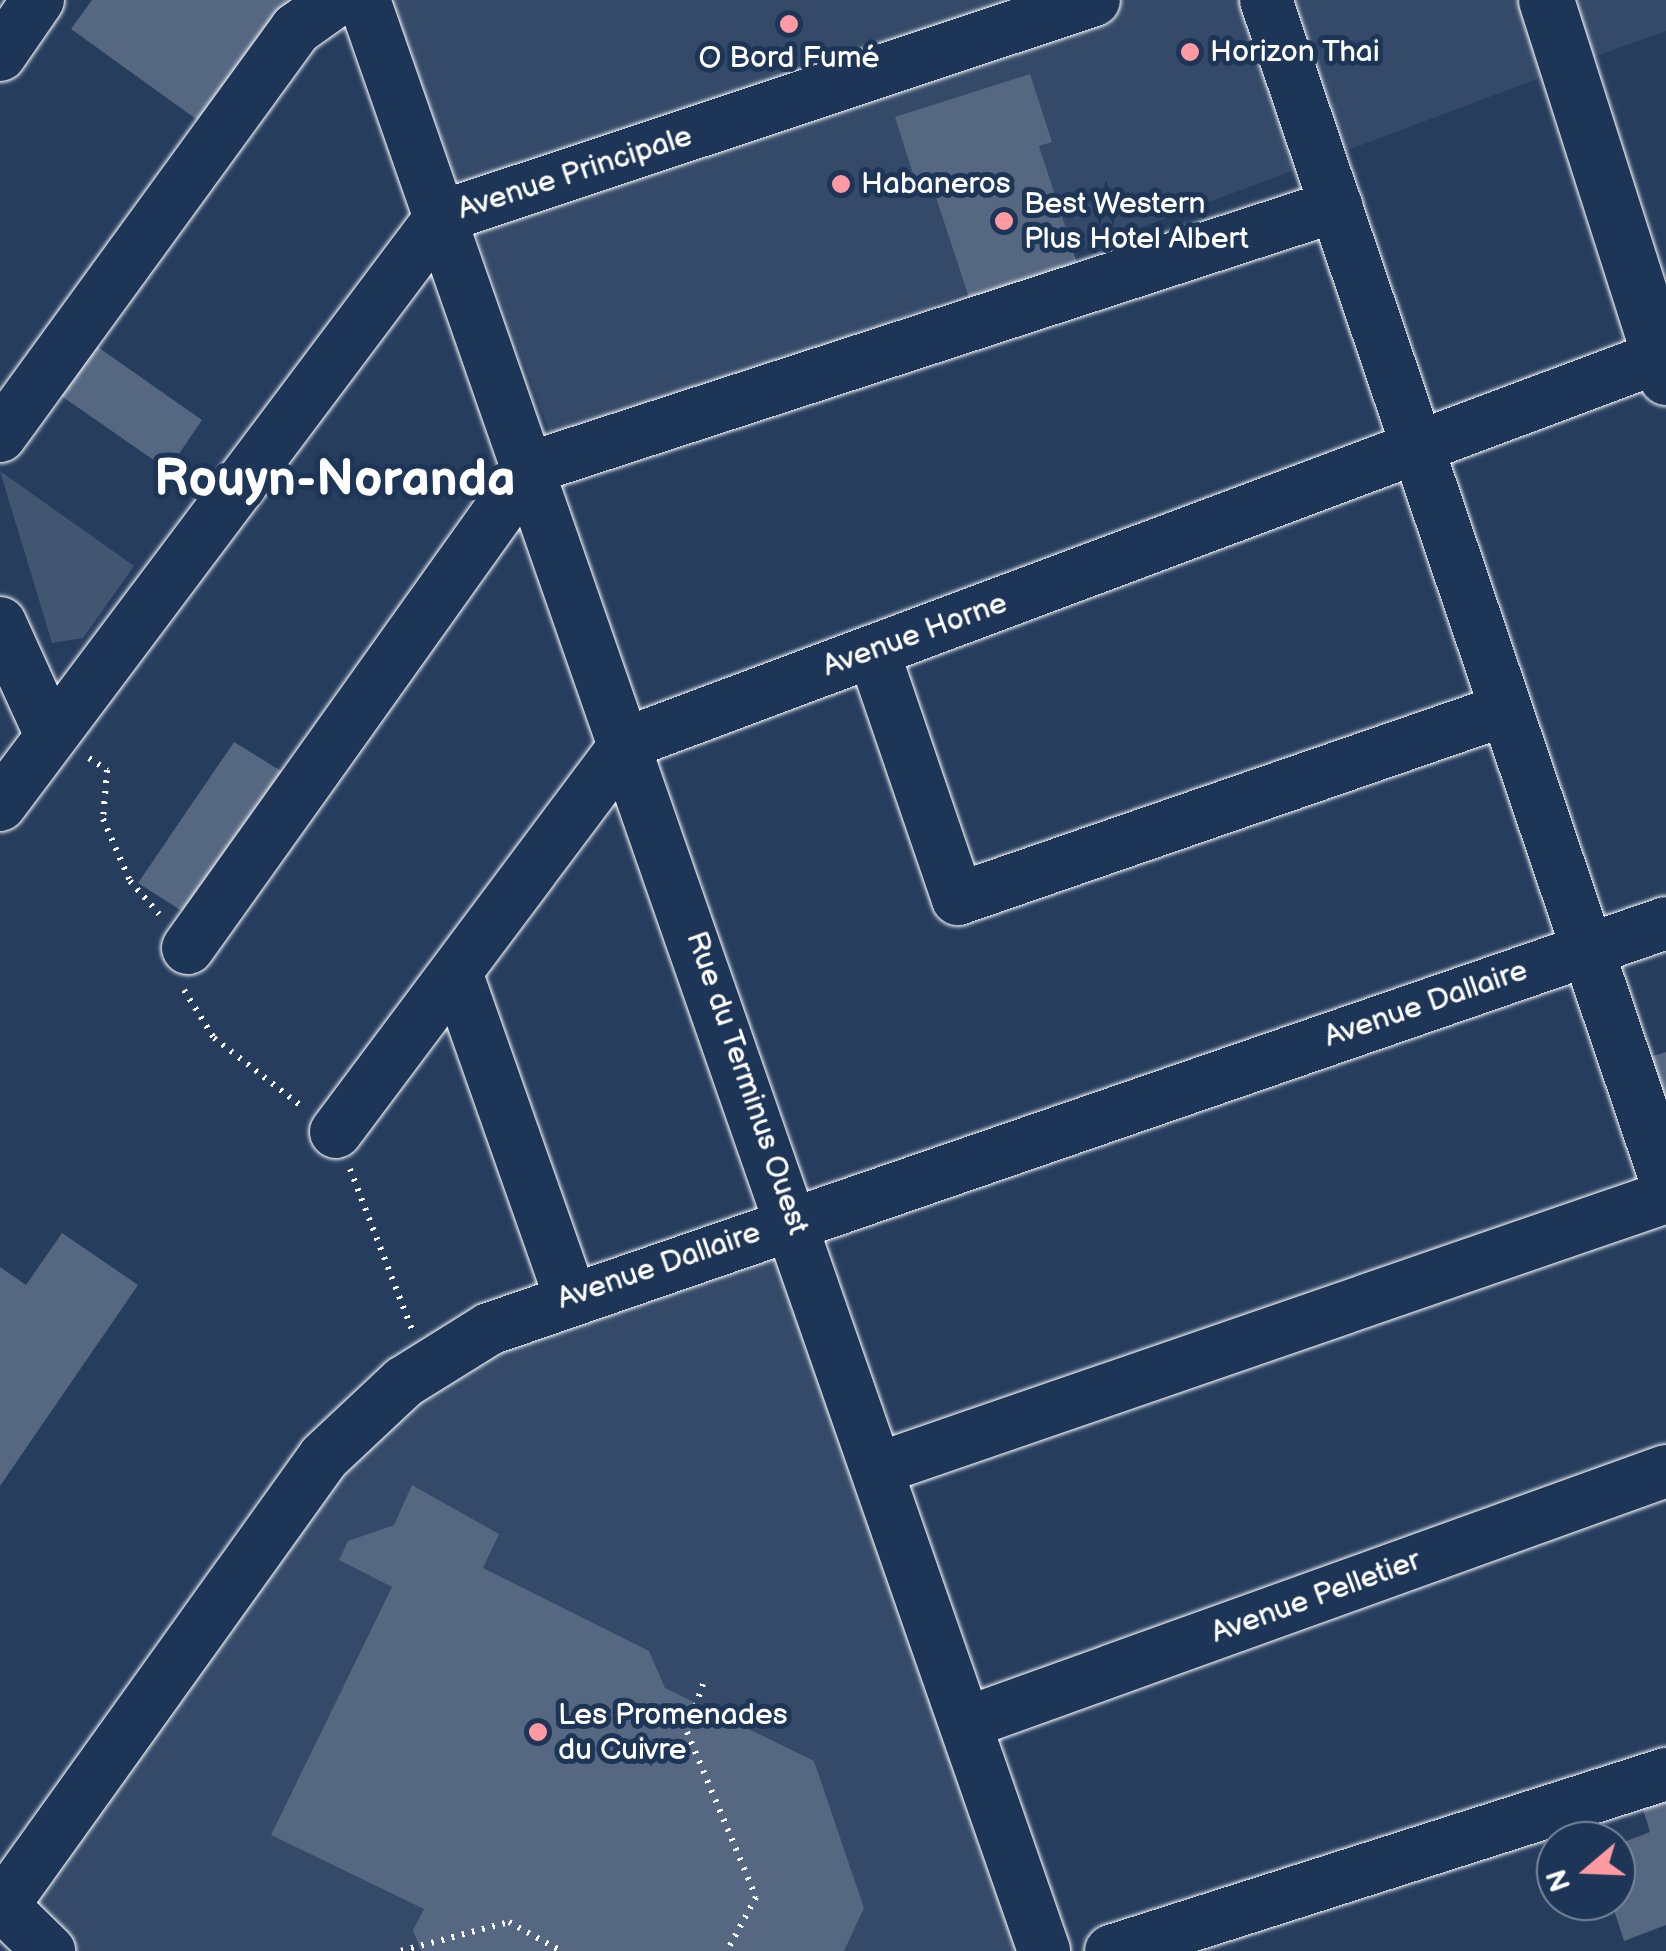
<!DOCTYPE html>
<meta charset="utf-8">
<style>
body{margin:0}
#map{position:relative;width:1666px;height:1951px;overflow:hidden;background:#263d5e;font-family:"Balsamiq Sans",sans-serif}
div>[style]{position:absolute}
.built>*{inset:0;background:#344a68}
.green>*{inset:0;background:#425672}
.building>*{inset:0;background:#556781}
.path>*{height:6px;margin-top:-3px;transform-origin:0;background:repeating-linear-gradient(90deg,#fff 0 2.5px,transparent 0 10.5px)}
.roads{filter:drop-shadow(0 0 2px #fff) drop-shadow(0 0 2px #fff)}
.minor>*{height:52px;margin:-26px;padding:0 26px;transform-origin:26px;border-radius:26px;background:#1d3557}
.major>*{height:55px;margin:-27.5px;padding:0 27.5px;transform-origin:27.5px;border-radius:27.5px;background:#1d3557}
.dots>*{width:28px;height:28px;translate:-50% -50%;box-sizing:border-box;border:5px solid #1d3557;border-radius:50%}
span{translate:-50% -50%;white-space:nowrap;text-align:center;line-height:1.15;-webkit-text-stroke:10px #1d3557;paint-order:stroke}
.poi-label{font-size:30px;color:#fff}
.left{translate:0 -50%;text-align:left}
.street-label{font-size:30px;color:#fff}
.town-label{font-size:50px;color:#fff;font-weight:700}
.north{position:absolute;left:1536px;top:1821px;width:100px;height:100px;box-sizing:border-box;background:#1d3557;border:2px solid #77869a;border-radius:50%;rotate:251deg;font-size:28px;font-weight:700;line-height:40px;text-align:center;color:#fff}
.north::after{content:'';display:block;margin:auto;width:35px;height:45px;background:#ff9aa2;clip-path:polygon(50% 0,100% 100%,50% 72%,0 100%)}
</style>
<div id="map">
<div class="built">
<i style="clip-path:polygon(390px 0,1527px 0,1551px 74px,555px 447px)"></i>
<i style="clip-path:polygon(1575px 0,1666px 0,1666px 31px,1594px 57px)"></i>
<i style="clip-path:polygon(795px 1218px,1044px 1951px,63px 1951px,3px 1905px,404px 1382px)"></i>
</div>
<div class="green">
<i style="clip-path:polygon(0 471px,134px 566px,83px 638px,52px 643px)"></i>
</div>
<div class="building">
<i style="clip-path:polygon(92px 0,291px 0,203px 124px,71px 29px)"></i>
<i style="clip-path:polygon(1030px 74px,1052px 142px,1039px 146px,1077px 263px,969px 298px,929px 176px,915px 180px,895px 117px)"></i>
<i style="clip-path:polygon(82px 336px,202px 420px,168px 470px,47px 386px)"></i>
<i style="clip-path:polygon(234px 742px,286px 774px,185px 913px,138px 883px)"></i>
<i style="clip-path:polygon(1666px 1052px,1666px 1100px,1651px 1057px)"></i>
<i style="clip-path:polygon(62px 1233px,138px 1285px,0 1486px,0 1267px,26px 1285px)"></i>
<i style="clip-path:polygon(412px 1485px,499px 1534px,483px 1568px,649px 1651px,665px 1688px,814px 1761px,864px 1908px,844px 1951px,421px 1951px,413px 1930px,424px 1909px,271px 1835px,392px 1587px,339px 1560px,348px 1541px,394px 1525px)"></i>
<i style="clip-path:polygon(1666px 1798px,1666px 1925px,1624px 1941px,1611px 1901px,1616px 1845px,1650px 1832px,1642px 1806px)"></i>
</div>
<div class="path">
<i style="left:89px;top:758px;width:22px;rotate:34deg"></i>
<i style="left:107px;top:770px;width:49px;rotate:94.7deg"></i>
<i style="left:103px;top:819px;width:68px;rotate:66.5deg"></i>
<i style="left:130px;top:881px;width:44px;rotate:48.7deg"></i>
<i style="left:184px;top:990px;width:57px;rotate:58deg"></i>
<i style="left:214px;top:1038px;width:110px;rotate:38deg"></i>
<i style="left:350px;top:1169px;width:173px;rotate:68.9deg"></i>
<i style="left:703px;top:1684px;width:51px;rotate:108.4deg"></i>
<i style="left:687px;top:1732px;width:179px;rotate:67.3deg"></i>
<i style="left:756px;top:1897px;width:61px;rotate:118.2deg"></i>
<i style="left:401px;top:1951px;width:112px;rotate:-15deg"></i>
<i style="left:509px;top:1922px;width:60px;rotate:29.1deg"></i>
</div>
<div class="roads">
<div class="minor">
<i style="left:364px;top:0;width:2066px;rotate:70.78deg"></i>
<i style="left:1266px;top:0;width:1247px;rotate:71.29deg"></i>
<i style="left:0;top:55px;width:67px;rotate:-55.4deg"></i>
<i style="left:0;top:436px;width:503px;rotate:-53.97deg"></i>
<i style="left:296px;top:29px;width:50px;rotate:-35.3deg"></i>
<i style="left:0;top:623px;width:119px;rotate:65.6deg"></i>
<i style="left:873px;top:651px;width:262px;rotate:71.1deg"></i>
<i style="left:958px;top:899px;width:579px;rotate:-19.06deg"></i>
<i style="left:0;top:805px;width:735px;rotate:-53.13deg"></i>
<i style="left:441px;top:217px;width:688px;rotate:-18.38deg"></i>
<i style="left:188px;top:948px;width:589px;rotate:-54.53deg"></i>
<i style="left:530px;top:468px;width:848px;rotate:-18.01deg"></i>
<i style="left:458px;top:978px;width:337px;rotate:70.6deg"></i>
<i style="left:336px;top:1132px;width:486px;rotate:-53.2deg"></i>
<i style="left:627px;top:743px;width:1102px;rotate:-20.51deg"></i>
<i style="left:880px;top:1468px;width:831px;rotate:-19.02deg"></i>
<i style="left:966px;top:1723px;width:744px;rotate:-19.8deg"></i>
<i style="left:0;top:1903px;width:69px;rotate:44.4deg"></i>
<i style="left:3px;top:1905px;width:551px;rotate:-54.38deg"></i>
<i style="left:324px;top:1457px;width:110px;rotate:-43.2deg"></i>
<i style="left:404px;top:1382px;width:100px;rotate:-31.9deg"></i>
<i style="left:489px;top:1329px;width:1245px;rotate:-19.03deg"></i>
<i style="left:1111px;top:1951px;width:583px;rotate:-17.69deg"></i>
</div>
<div class="major">
<i style="left:1546px;top:0;width:396px;rotate:72.3deg"></i>
</div>
</div>
<div class="dots">
<i style="left:789px;top:24px;background:#ff9aa2"></i>
<i style="left:1190px;top:52px;background:#ff9aa2"></i>
<i style="left:841px;top:184px;background:#ff9aa2"></i>
<i style="left:1004px;top:221px;background:#ff9aa2"></i>
<i style="left:538px;top:1732px;background:#ff9aa2"></i>
</div>
<div class="poi-label">
<span class="left" style="left:1210px;top:52px">Horizon Thai</span>
<span style="left:789px;top:58px">O Bord Fumé</span>
<span class="left" style="left:861px;top:184px">Habaneros</span>
<span class="left" style="left:1024px;top:221px">Best Western<br>Plus Hotel Albert</span>
<span class="left" style="left:558px;top:1732px">Les Promenades<br>du Cuivre</span>
</div>
<div class="street-label">
<span style="left:575px;top:173px;rotate:-18deg">Avenue Principale</span>
<span style="left:915px;top:635px;rotate:-20deg">Avenue Horne</span>
<span style="left:1426px;top:1004px;rotate:-19deg">Avenue Dallaire</span>
<span style="left:747px;top:1083px;rotate:71deg">Rue du Terminus Ouest</span>
<span style="left:659px;top:1266px;rotate:-19deg">Avenue Dallaire</span>
<span style="left:1316px;top:1597px;rotate:-20deg">Avenue Pelletier</span>
</div>
<div class="town-label">
<span style="left:335px;top:481px">Rouyn-Noranda</span>
</div>
<div class="north">N</div>
</div>
